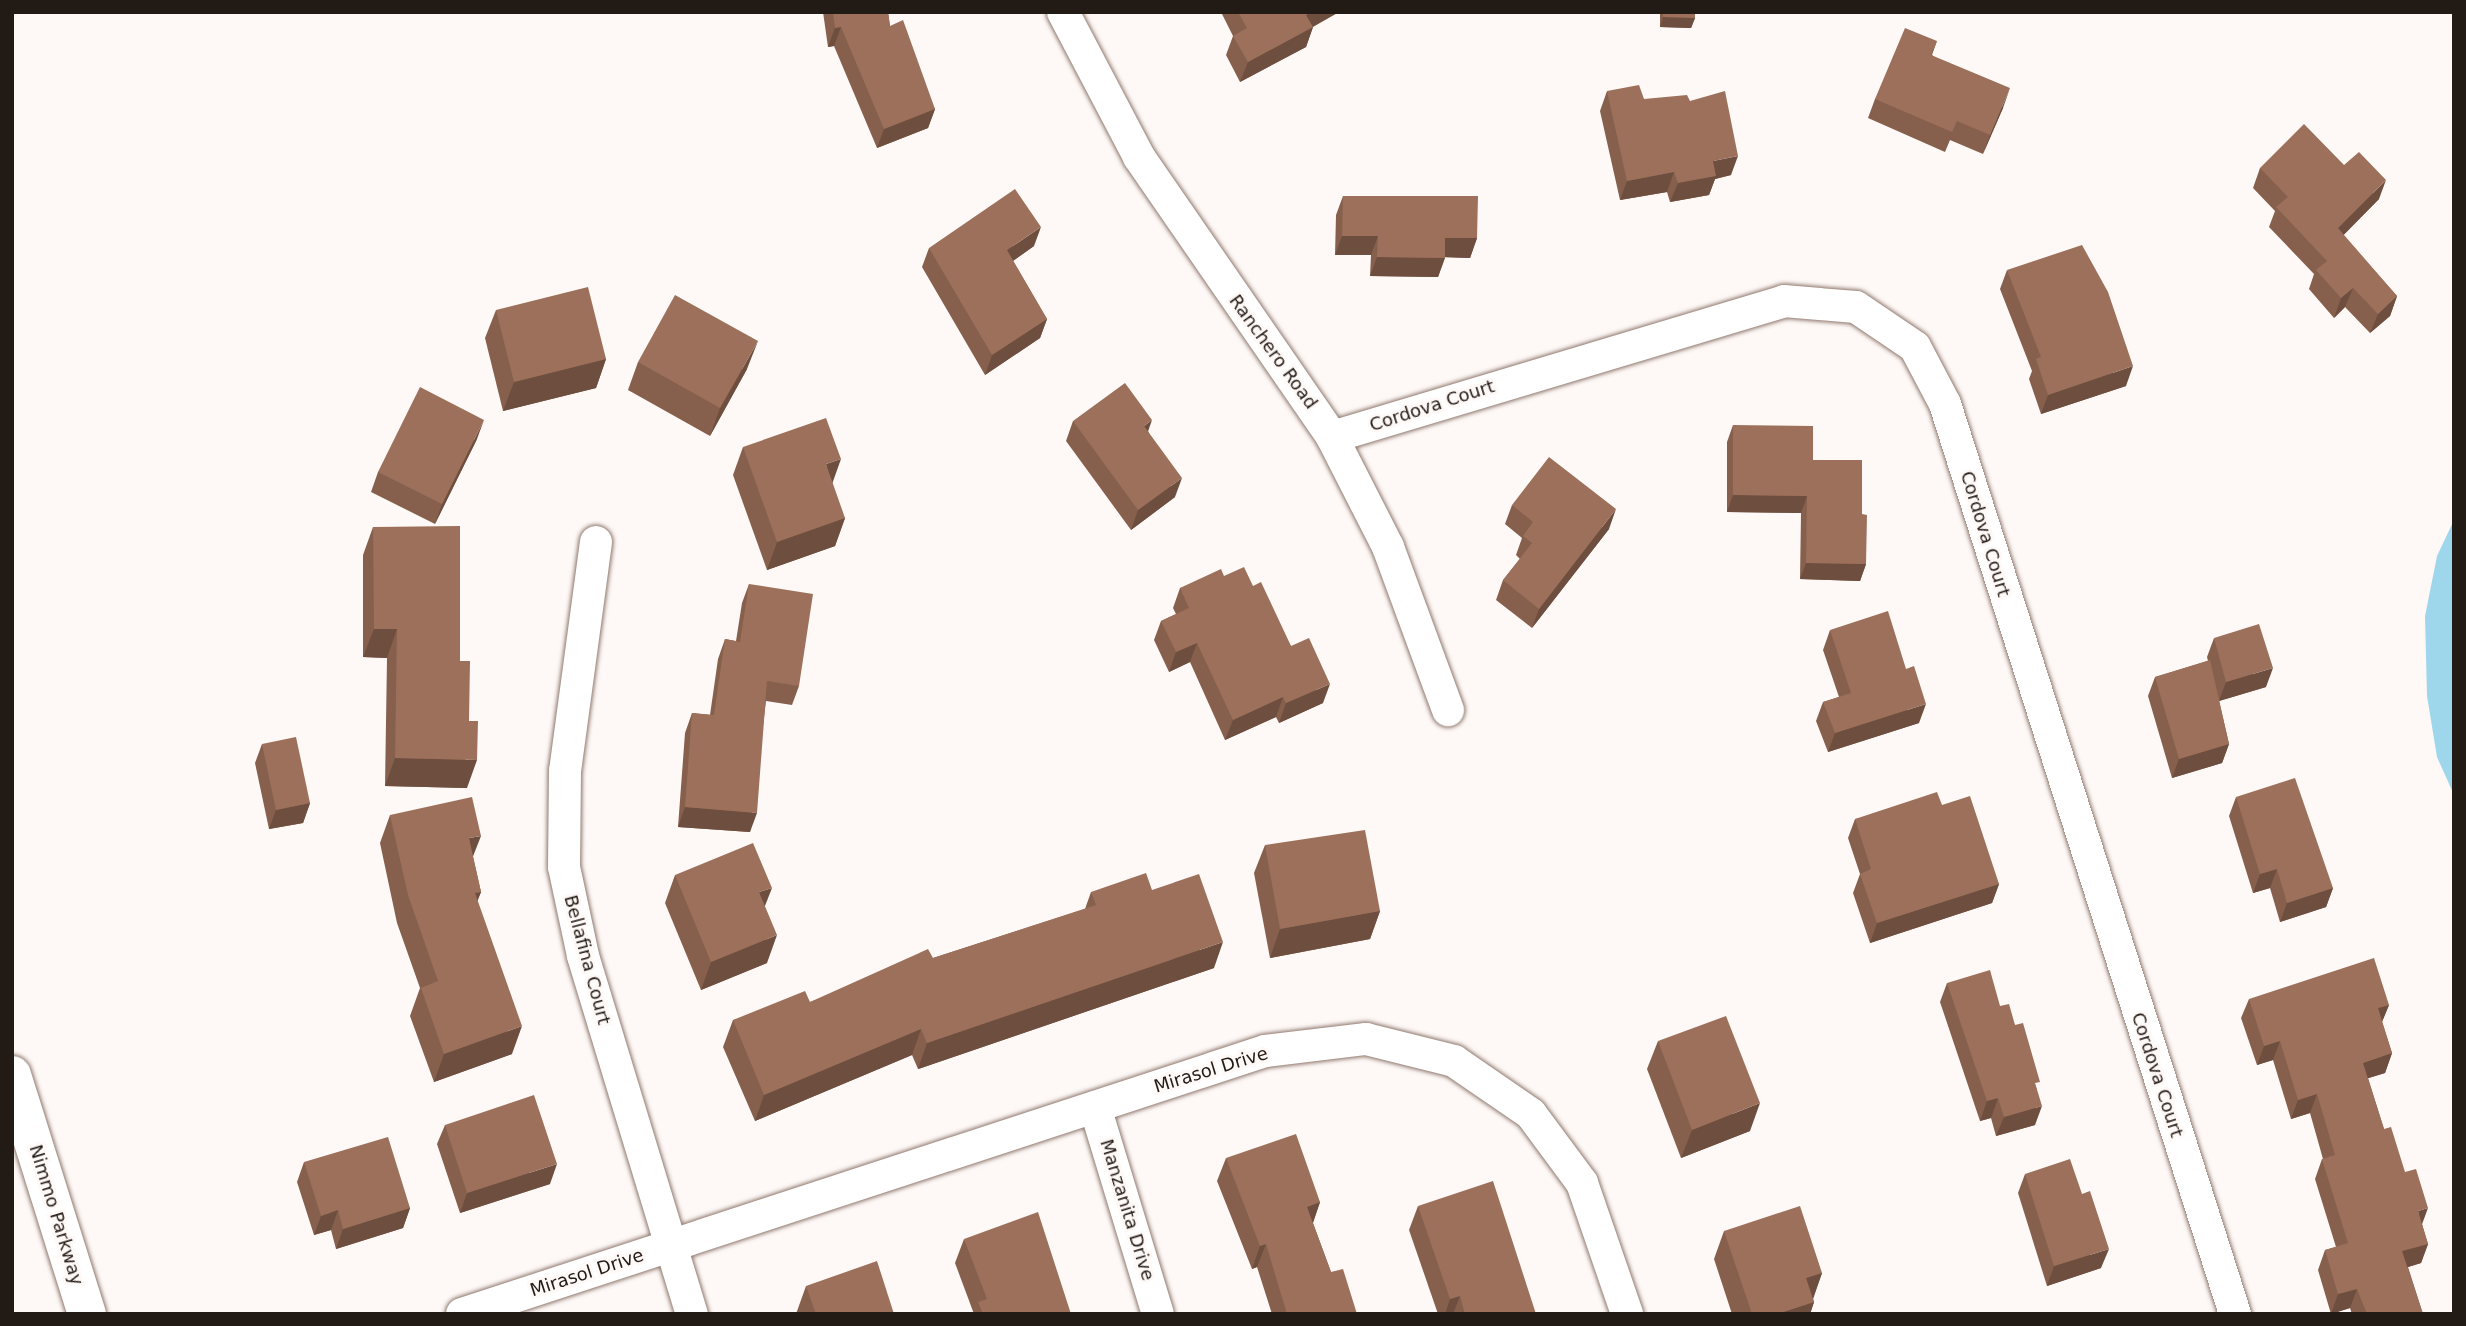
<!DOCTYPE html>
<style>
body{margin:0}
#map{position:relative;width:2466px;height:1326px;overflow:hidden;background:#fef9f7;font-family:"DejaVu Sans",sans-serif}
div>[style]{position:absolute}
.water>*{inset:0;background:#9ed7eb}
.roads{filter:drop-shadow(0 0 2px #90796e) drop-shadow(0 0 2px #90796e)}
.street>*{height:32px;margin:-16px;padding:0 16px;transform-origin:16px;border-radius:16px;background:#fff}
.secondary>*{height:38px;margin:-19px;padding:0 19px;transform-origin:19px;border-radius:19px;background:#fff}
.wall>*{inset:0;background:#86604d}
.shaded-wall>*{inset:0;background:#6d4e3f}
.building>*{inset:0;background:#9c705a}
span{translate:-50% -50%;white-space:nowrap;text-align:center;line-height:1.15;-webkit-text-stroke:6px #fef9f7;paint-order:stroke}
.street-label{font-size:18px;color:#221a15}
.frame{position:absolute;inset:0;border:14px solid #221a15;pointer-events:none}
</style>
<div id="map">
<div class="water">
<i style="clip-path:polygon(2454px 520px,2454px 795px,2437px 757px,2427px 696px,2425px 616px,2437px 556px)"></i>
</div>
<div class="roads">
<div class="street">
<i style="left:1063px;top:12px;width:164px;rotate:62.3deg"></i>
<i style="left:1139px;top:157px;width:340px;rotate:55.4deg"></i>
<i style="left:1332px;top:437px;width:123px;rotate:63deg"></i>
<i style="left:1388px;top:547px;width:174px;rotate:69.8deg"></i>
<i style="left:1332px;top:437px;width:472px;rotate:-16.7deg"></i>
<i style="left:1784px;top:301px;width:72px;rotate:4.8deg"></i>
<i style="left:1856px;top:307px;width:71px;rotate:34.1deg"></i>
<i style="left:1915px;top:347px;width:64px;rotate:62.2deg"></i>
<i style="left:1945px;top:404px;width:955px;rotate:72.32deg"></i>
<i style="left:596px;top:542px;width:231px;rotate:97.7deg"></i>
<i style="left:565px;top:771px;width:96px;rotate:90.6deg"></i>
<i style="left:564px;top:867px;width:91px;rotate:77.9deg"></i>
<i style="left:583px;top:956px;width:374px;rotate:73.1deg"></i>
<i style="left:1095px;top:1107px;width:216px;rotate:73.1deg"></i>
<i style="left:462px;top:1314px;width:845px;rotate:-18.13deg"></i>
<i style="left:1265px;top:1051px;width:102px;rotate:-6.8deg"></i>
<i style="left:1366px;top:1039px;width:91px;rotate:14deg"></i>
<i style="left:1454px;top:1061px;width:93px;rotate:34.5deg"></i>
<i style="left:1531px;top:1114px;width:86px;rotate:53.5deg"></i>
<i style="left:1582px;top:1183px;width:139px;rotate:71deg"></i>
</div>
<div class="secondary">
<i style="left:12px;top:1075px;width:250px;rotate:72.6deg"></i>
</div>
</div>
<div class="wall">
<i style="clip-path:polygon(823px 12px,888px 12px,890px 26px,935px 109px,928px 128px,877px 148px,834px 46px,828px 47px)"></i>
<i style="clip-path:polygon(1222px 12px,1339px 12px,1313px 27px,1306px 47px,1240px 82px,1226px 55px,1233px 36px,1222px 14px)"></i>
<i style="clip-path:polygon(1660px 12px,1695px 12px,1695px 18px,1691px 28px,1660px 27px)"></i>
<i style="clip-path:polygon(1937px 41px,1932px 55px,2003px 108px,1983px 154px,1950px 140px,1945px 152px,1868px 118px,1875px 99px)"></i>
<i style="clip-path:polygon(1607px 91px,1644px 99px,1731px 175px,1715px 179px,1709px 195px,1670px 202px,1667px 192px,1620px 200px,1600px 111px)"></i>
<i style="clip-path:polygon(2344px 165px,2379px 199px,2343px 235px,2397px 296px,2390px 316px,2370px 333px,2345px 307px,2334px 318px,2309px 289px,2314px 274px,2269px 227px,2275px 211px,2253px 188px,2260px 168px)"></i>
<i style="clip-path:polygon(1343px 196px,1477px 238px,1470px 258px,1445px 257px,1438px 277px,1370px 276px,1371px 255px,1335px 255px,1336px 215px)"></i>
<i style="clip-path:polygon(1034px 246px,1013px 261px,1047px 319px,1040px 338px,985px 375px,922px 267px,929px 248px)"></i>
<i style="clip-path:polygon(2007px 270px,2126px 386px,2041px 414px,2029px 379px,2032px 371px,2000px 289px)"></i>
<i style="clip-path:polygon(496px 310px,606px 359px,596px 388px,503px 411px,485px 338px)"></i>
<i style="clip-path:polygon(638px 362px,747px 369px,710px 436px,628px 390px)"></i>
<i style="clip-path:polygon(1073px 421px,1148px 431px,1175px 497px,1131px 530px,1066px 441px)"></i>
<i style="clip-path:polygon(1733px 425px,1813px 460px,1862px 514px,1866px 564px,1860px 581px,1800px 579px,1801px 513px,1727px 512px,1727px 442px)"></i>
<i style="clip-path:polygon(477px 439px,435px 524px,371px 492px,378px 472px)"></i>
<i style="clip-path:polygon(743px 447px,845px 518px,835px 546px,767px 570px,733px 475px)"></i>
<i style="clip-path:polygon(1512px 505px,1609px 529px,1532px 628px,1496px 600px,1503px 580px,1520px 559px,1516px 555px,1522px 538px,1505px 524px)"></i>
<i style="clip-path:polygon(373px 527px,460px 661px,467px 788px,385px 786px,387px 658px,363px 657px,363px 555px)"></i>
<i style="clip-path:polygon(1224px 576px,1253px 586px,1291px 646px,1323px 703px,1279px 723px,1276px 717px,1225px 740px,1190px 662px,1169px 672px,1154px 640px,1161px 621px,1176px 614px,1173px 608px,1180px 588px)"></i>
<i style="clip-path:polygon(749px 584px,799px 686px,792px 705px,766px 701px,750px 832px,678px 827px,685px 733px,692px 713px,710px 715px,718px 659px,725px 639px,736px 641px,742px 603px)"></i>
<i style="clip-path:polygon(1830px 630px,1919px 723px,1828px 752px,1816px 721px,1823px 702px,1839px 697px,1823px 650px)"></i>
<i style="clip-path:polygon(2214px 638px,2266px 687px,2219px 701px,2229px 744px,2222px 763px,2172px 778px,2148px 696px,2155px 677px,2208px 661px,2207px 657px)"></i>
<i style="clip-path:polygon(262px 744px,310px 803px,303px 823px,269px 829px,255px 763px)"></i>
<i style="clip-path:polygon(2236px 797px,2333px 888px,2326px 907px,2280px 922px,2270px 888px,2253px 893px,2229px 816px)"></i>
<i style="clip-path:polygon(1942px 805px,1999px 884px,1992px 903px,1870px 943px,1853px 893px,1860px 874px,1848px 838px,1855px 819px)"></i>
<i style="clip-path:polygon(390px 815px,473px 857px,481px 892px,477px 901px,512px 1054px,434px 1082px,410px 1016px,420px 988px,397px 923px,380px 843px)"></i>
<i style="clip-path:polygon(1265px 845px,1380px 911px,1370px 939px,1270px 958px,1254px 873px)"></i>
<i style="clip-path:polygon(675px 875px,765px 906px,767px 963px,701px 990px,665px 903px)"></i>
<i style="clip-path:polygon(1152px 890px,1214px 968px,918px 1069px,912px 1055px,755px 1121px,723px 1047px,733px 1020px,810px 1002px,933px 958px,1085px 909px,1091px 892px)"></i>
<i style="clip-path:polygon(1947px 983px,2000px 1006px,2015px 1025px,2037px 1090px,2035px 1125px,1996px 1136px,1991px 1118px,1980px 1121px,1940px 1002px)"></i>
<i style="clip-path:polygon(2249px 999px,2389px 1005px,2382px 1022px,2392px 1053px,2385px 1073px,2368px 1078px,2384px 1129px,2422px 1224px,2428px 1244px,2421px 1263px,2408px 1267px,2423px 1314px,2352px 1314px,2350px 1308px,2331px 1314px,2318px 1270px,2325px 1250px,2336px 1247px,2315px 1179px,2322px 1159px,2323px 1159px,2310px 1113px,2291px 1119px,2273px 1060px,2257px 1065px,2241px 1018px)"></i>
<i style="clip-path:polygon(1658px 1041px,1750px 1131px,1681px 1158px,1647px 1069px)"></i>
<i style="clip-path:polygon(445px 1125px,550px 1184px,460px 1213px,437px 1144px)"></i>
<i style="clip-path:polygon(1226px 1158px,1320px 1202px,1313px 1223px,1331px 1272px,1357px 1314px,1272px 1314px,1257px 1267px,1252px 1269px,1217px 1181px)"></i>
<i style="clip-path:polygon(304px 1162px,410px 1208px,403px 1228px,336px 1249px,331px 1230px,314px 1235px,297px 1182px)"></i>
<i style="clip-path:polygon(2025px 1174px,2101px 1268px,2047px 1286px,2018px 1193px)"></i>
<i style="clip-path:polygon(1418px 1206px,1536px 1314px,1438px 1314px,1409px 1230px)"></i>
<i style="clip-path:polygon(1724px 1231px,1822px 1273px,1813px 1298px,1814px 1302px,1810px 1314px,1732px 1314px,1714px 1259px)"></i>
<i style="clip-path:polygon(964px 1239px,1071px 1314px,974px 1314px,955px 1263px)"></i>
<i style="clip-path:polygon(806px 1286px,894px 1314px,796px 1314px)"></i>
</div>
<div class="shaded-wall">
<i style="clip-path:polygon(1311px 12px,1339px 12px,1299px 34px,1306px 15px)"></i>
<i style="clip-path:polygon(1663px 17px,1695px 18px,1691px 28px,1660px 27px)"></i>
<i style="clip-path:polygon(841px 27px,834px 46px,828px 47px,835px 28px)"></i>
<i style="clip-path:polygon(1313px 27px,1306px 47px,1240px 82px,1248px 62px)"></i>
<i style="clip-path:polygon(2010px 88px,2003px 108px,1983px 154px,1990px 135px)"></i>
<i style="clip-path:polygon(935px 109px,928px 128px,877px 148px,884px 129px)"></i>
<i style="clip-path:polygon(1738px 156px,1731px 175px,1715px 179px,1709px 195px,1670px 202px,1678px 183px,1713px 161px)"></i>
<i style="clip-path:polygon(1674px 172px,1667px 192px,1620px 200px,1627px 181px)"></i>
<i style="clip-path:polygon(2386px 180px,2379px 199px,2331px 248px,2338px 228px)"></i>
<i style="clip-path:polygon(1041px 227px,1034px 246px,1000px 270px,1007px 250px)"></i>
<i style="clip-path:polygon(1342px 236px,1378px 236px,1371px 255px,1335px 255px)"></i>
<i style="clip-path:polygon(1445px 238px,1477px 238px,1470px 258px,1438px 257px)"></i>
<i style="clip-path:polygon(1377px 257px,1445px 258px,1438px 277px,1370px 276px)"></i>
<i style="clip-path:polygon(2353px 288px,2345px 307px,2334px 318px,2341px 298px)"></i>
<i style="clip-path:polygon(2397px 296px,2390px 316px,2370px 333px,2378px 314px)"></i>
<i style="clip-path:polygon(1047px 319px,1040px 338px,985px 375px,992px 355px)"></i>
<i style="clip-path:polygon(758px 341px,747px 369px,710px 436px,720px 408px)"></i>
<i style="clip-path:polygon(606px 359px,596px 388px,503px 411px,514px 382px)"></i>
<i style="clip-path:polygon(2133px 366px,2126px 386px,2041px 414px,2048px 395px)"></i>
<i style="clip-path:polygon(484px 420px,477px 439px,435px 524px,442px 504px)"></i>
<i style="clip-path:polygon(1152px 420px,1145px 440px,1144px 426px)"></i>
<i style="clip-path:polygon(841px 459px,831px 487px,826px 464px)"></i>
<i style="clip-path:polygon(1182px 478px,1175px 497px,1131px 530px,1138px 510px)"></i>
<i style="clip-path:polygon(1733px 495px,1807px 496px,1801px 513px,1727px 512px)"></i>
<i style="clip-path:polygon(1616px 509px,1609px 529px,1532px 628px,1539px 609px)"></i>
<i style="clip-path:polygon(845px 518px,835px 546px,767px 570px,777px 542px)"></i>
<i style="clip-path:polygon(1806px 563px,1866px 564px,1860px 581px,1800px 579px)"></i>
<i style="clip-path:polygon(374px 629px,397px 629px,387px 658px,363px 657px)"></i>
<i style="clip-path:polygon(1197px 643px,1190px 662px,1169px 672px,1176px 652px)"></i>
<i style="clip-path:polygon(2273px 668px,2266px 687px,2219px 701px,2226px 682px)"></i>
<i style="clip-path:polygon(1330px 684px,1323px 703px,1279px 723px,1286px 703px)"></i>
<i style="clip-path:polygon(1283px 697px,1276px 717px,1225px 740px,1233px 720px)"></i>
<i style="clip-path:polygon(1926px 704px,1919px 723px,1828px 752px,1835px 733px)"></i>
<i style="clip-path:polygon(2229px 744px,2222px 763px,2172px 778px,2179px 759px)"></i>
<i style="clip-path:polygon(395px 758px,477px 760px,467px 788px,385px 786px)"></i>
<i style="clip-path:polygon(310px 803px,303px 823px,269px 829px,276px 810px)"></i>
<i style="clip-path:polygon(685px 807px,757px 813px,750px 832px,678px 827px)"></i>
<i style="clip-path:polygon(481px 836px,470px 864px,469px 838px)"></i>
<i style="clip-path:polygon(2277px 869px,2270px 888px,2253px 893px,2260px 874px)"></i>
<i style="clip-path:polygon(1999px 884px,1992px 903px,1870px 943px,1877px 923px)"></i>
<i style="clip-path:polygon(772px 888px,761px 916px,759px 892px)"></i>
<i style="clip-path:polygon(2333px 888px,2326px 907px,2280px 922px,2287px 903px)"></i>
<i style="clip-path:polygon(481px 892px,470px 920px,475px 893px)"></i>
<i style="clip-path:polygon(1380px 911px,1370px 939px,1270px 958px,1280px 929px)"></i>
<i style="clip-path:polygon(777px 935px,767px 963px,701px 990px,711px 962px)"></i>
<i style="clip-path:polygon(1223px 942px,1214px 968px,918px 1069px,927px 1043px)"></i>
<i style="clip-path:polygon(2389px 1005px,2381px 1024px,2378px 1008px)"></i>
<i style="clip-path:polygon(522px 1026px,512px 1054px,434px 1082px,444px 1054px)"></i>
<i style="clip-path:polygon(921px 1029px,912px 1055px,755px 1121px,764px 1095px)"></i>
<i style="clip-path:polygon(2280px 1041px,2273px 1060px,2257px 1065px,2264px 1046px)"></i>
<i style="clip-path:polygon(2392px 1053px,2385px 1073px,2356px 1082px,2363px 1063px)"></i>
<i style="clip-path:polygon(2317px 1094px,2310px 1113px,2291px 1119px,2298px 1100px)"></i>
<i style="clip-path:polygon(1998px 1098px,1991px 1118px,1980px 1121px,1987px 1101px)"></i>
<i style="clip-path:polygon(1760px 1103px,1750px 1131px,1681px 1158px,1692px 1130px)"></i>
<i style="clip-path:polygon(2042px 1106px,2035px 1125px,1996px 1136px,2004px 1117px)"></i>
<i style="clip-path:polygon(557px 1164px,550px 1184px,460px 1213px,467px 1193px)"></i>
<i style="clip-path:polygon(1320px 1202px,1312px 1225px,1307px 1207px)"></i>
<i style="clip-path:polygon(410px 1208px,403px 1228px,336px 1249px,343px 1229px)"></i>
<i style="clip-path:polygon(2428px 1208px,2421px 1227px,2418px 1211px)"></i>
<i style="clip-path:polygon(338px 1210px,331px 1230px,314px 1235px,321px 1216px)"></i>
<i style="clip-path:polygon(1266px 1244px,1257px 1267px,1252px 1269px,1260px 1246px)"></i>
<i style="clip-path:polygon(2428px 1244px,2421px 1263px,2395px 1271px,2402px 1251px)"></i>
<i style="clip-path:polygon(2109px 1249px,2101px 1268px,2047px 1286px,2054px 1266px)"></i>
<i style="clip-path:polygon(1822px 1273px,1812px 1302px,1806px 1278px)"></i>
<i style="clip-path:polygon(2357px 1289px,2350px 1308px,2331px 1314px,2338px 1294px)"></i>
<i style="clip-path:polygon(1460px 1296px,1453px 1314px,1445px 1314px,1450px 1299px)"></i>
<i style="clip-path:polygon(1814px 1302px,1810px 1314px,1777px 1314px)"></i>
</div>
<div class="building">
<i style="clip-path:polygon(833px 12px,888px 12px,890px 26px,903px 20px,935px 109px,884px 129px,841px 27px,835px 28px)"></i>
<i style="clip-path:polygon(1238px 12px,1311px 12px,1306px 15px,1313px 27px,1248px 62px,1233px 36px,1247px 28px)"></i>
<i style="clip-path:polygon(1663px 12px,1695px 12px,1695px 18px,1663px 17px)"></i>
<i style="clip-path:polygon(1905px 28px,1937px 41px,1931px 55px,2010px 88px,1990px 135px,1957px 121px,1952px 132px,1875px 99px)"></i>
<i style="clip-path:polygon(1639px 85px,1644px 99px,1687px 95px,1690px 101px,1725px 91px,1738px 156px,1713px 161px,1716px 176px,1678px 183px,1674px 172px,1627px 181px,1607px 91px)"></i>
<i style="clip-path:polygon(2304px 124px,2344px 165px,2359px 152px,2386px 180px,2338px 228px,2397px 296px,2378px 314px,2353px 288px,2341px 298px,2316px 270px,2327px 261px,2276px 207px,2288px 197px,2260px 168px)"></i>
<i style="clip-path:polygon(1015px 189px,1041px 227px,1007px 250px,1047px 319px,992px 355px,929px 248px)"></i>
<i style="clip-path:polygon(1343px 196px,1478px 196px,1477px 238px,1445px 238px,1445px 258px,1377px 257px,1378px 236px,1342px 236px)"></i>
<i style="clip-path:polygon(2082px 245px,2108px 292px,2133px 366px,2048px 395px,2036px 359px,2041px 357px,2007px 270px)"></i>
<i style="clip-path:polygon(588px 287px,606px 359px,514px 382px,496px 310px)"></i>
<i style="clip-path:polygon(675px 295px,758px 341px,720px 408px,638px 362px)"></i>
<i style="clip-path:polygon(1125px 383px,1152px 420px,1144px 426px,1182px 478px,1138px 510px,1073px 421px)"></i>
<i style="clip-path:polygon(420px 387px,484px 420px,442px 504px,378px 472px)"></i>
<i style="clip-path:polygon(826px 418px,841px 459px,826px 464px,845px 518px,777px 542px,743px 447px)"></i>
<i style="clip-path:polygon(1733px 425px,1813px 426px,1813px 460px,1862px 460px,1862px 514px,1867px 515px,1866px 564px,1806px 563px,1807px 496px,1733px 495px)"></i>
<i style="clip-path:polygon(1549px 457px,1616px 509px,1539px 609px,1503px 580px,1532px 543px,1523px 536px,1533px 522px,1512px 505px)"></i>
<i style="clip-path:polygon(460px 526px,460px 661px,470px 661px,469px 721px,478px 721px,477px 760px,395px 758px,397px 629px,374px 629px,373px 527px)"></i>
<i style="clip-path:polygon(1244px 567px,1253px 586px,1261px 582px,1291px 646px,1309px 638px,1330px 684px,1286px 703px,1283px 697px,1233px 720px,1197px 643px,1176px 652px,1161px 621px,1189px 608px,1180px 588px,1221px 569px,1224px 576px)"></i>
<i style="clip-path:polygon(749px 584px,813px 594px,799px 686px,767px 681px,757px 813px,685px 807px,692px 713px,714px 715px,725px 639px,740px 642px)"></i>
<i style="clip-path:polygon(1888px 611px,1906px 669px,1914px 666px,1926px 704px,1835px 733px,1823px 702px,1851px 693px,1830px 630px)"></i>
<i style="clip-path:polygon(2259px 624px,2273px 668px,2226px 682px,2214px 638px)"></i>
<i style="clip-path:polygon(2210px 660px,2229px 744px,2179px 759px,2155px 677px)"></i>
<i style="clip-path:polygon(296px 737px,310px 803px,276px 810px,262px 744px)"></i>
<i style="clip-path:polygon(2295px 778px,2333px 888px,2287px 903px,2277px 869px,2260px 874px,2236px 797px)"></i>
<i style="clip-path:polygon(1937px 792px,1942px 805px,1970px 796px,1999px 884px,1877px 923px,1860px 874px,1871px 869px,1855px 819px)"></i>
<i style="clip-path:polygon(472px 797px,481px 836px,469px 838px,481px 892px,475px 893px,522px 1026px,444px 1054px,421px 988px,438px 981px,408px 895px,390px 815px)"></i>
<i style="clip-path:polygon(1365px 830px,1380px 911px,1280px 929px,1265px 845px)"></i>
<i style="clip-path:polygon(753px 843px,772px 888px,759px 892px,777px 935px,711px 962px,675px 875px)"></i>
<i style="clip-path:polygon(1146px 873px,1152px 890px,1199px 874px,1223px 942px,927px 1043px,921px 1029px,764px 1095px,733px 1020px,805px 991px,810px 1002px,928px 949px,933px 958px,1096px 905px,1091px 892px)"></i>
<i style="clip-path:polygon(2374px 958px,2389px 1005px,2378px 1008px,2392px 1053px,2363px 1063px,2384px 1129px,2391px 1127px,2405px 1172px,2416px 1169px,2428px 1208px,2418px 1211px,2428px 1244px,2402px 1251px,2423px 1314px,2367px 1314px,2357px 1289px,2338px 1294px,2325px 1250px,2348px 1243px,2322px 1159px,2335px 1155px,2317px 1094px,2298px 1100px,2280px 1041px,2264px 1046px,2249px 999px)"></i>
<i style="clip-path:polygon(1990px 970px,2000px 1006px,2009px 1004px,2015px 1025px,2023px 1023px,2040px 1082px,2035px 1083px,2042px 1106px,2004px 1117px,1998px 1098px,1987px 1101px,1947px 983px)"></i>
<i style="clip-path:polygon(1726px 1016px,1760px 1103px,1692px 1130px,1658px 1041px)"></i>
<i style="clip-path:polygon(534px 1095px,557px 1164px,467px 1193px,445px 1125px)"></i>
<i style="clip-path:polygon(1296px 1134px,1320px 1202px,1307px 1207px,1331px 1272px,1343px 1269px,1357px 1314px,1287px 1314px,1266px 1244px,1260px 1246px,1226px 1158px)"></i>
<i style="clip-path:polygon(388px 1137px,410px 1208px,343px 1229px,338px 1210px,321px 1216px,304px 1162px)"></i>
<i style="clip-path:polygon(2070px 1159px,2082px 1194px,2090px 1191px,2109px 1249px,2054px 1266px,2025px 1174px)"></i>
<i style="clip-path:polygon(1493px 1181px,1536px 1314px,1465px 1314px,1460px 1296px,1450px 1299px,1418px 1206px)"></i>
<i style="clip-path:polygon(1800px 1206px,1822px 1273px,1806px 1278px,1814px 1302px,1777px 1314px,1752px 1314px,1724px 1231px)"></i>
<i style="clip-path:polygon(1038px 1212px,1071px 1314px,983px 1314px,978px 1302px,987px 1299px,964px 1239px)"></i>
<i style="clip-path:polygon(877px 1261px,894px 1314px,816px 1314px,806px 1286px)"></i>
</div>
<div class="street-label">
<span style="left:1273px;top:352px;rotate:54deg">Ranchero Road</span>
<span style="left:1432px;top:406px;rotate:-18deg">Cordova Court</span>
<span style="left:1985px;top:534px;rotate:73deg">Cordova Court</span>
<span style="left:587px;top:960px;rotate:75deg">Bellafina Court</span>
<span style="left:1211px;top:1070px;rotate:-17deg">Mirasol Drive</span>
<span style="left:2157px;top:1075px;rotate:72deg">Cordova Court</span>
<span style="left:1127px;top:1210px;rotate:73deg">Manzanita Drive</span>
<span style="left:56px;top:1215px;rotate:73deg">Nimmo Parkway</span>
<span style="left:587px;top:1273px;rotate:-18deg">Mirasol Drive</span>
</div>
<div class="frame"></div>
</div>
